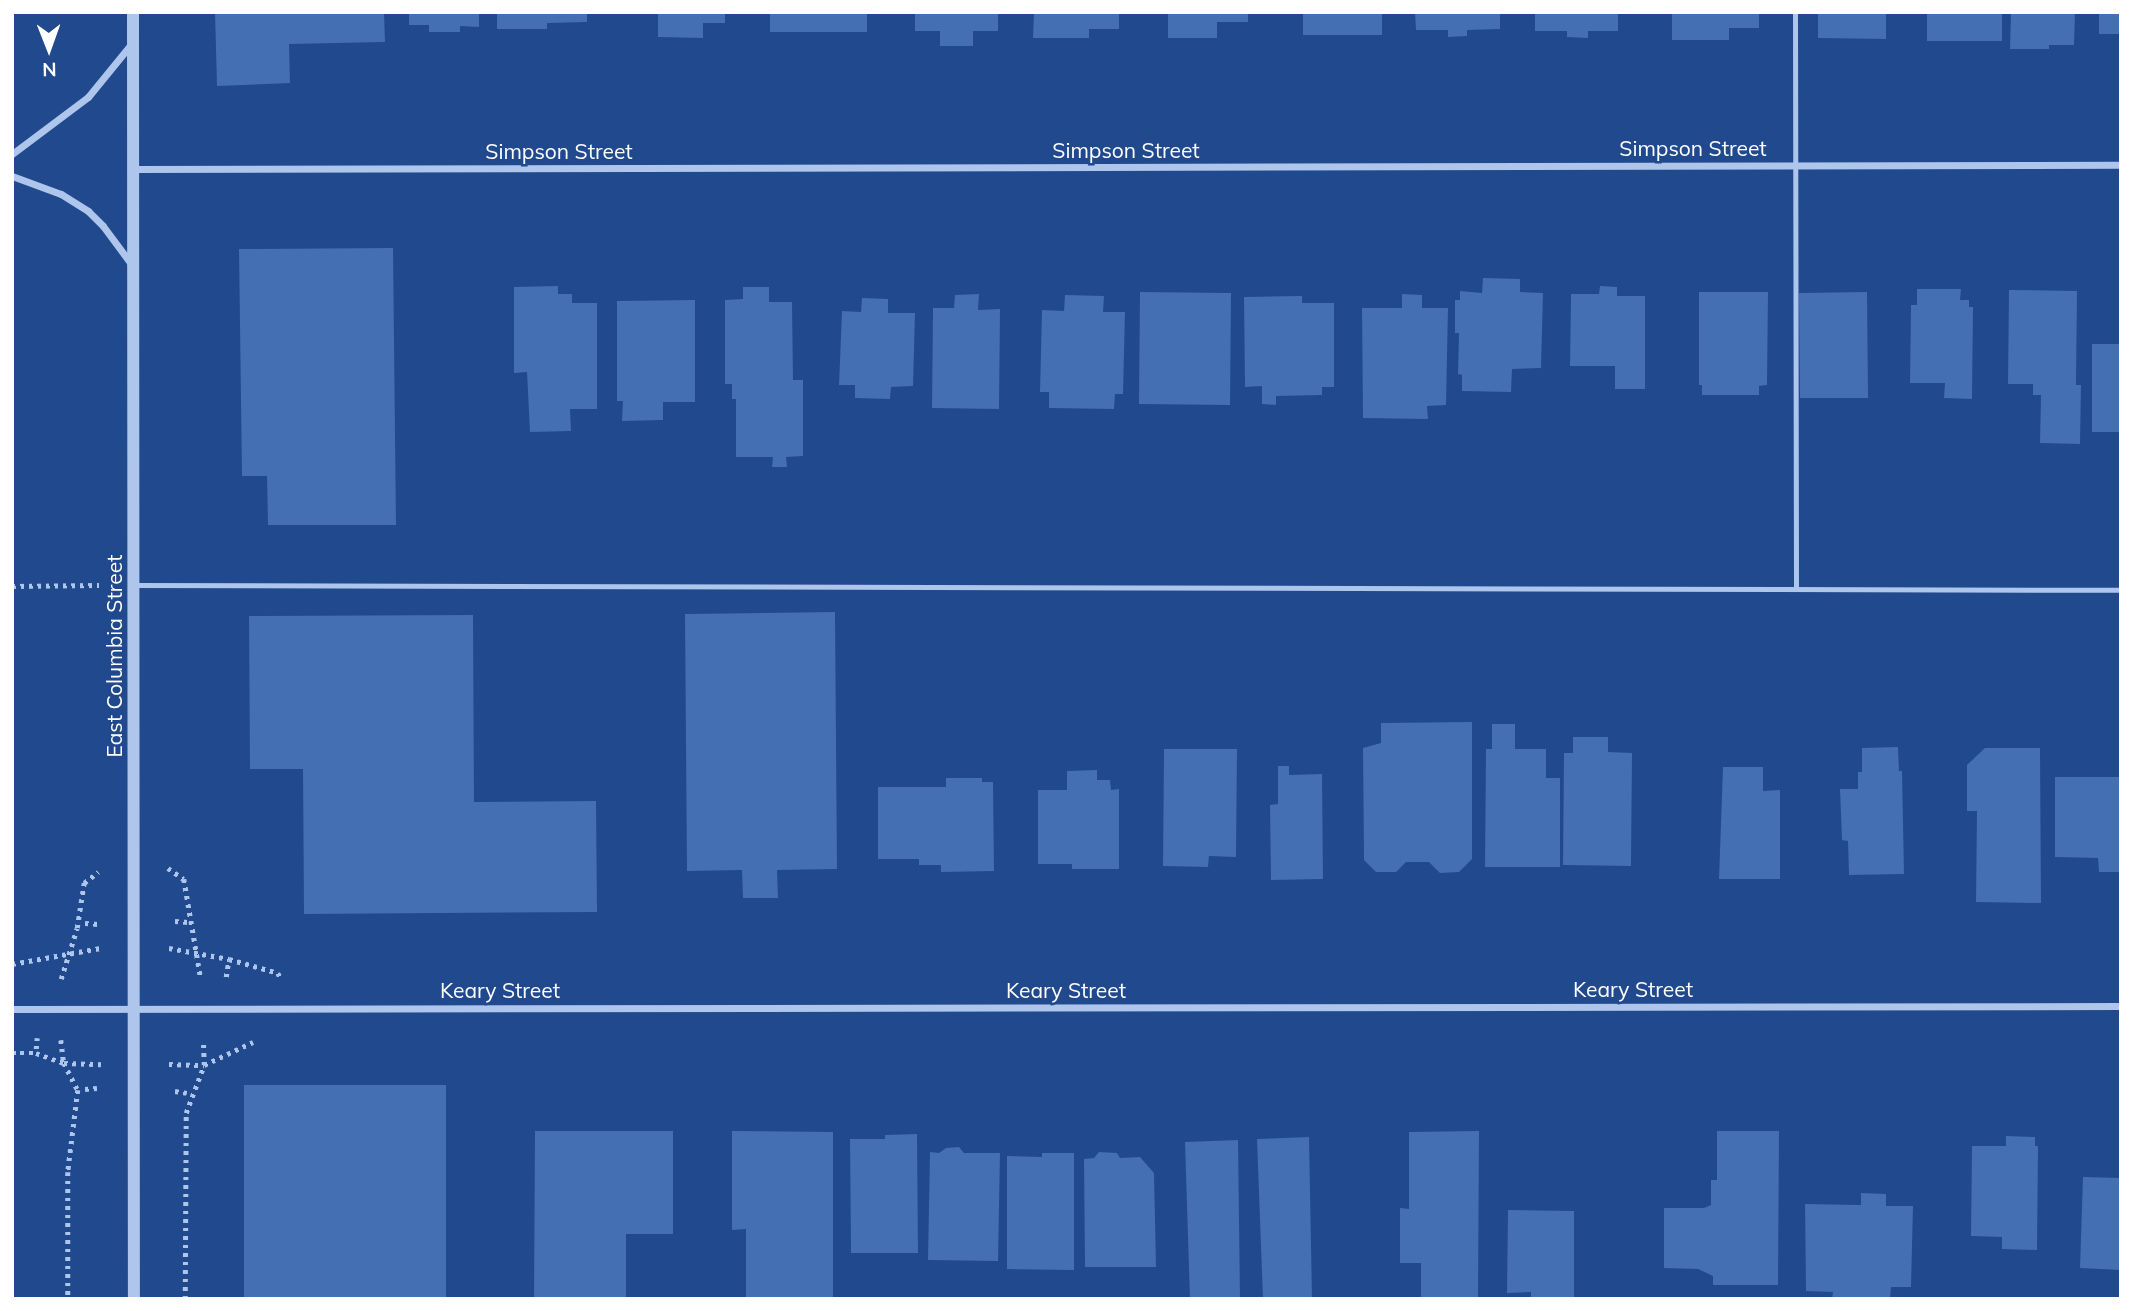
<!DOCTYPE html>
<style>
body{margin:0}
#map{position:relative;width:2133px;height:1311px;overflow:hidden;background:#20498e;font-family:Mulish,sans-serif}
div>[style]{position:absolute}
.building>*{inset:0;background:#446fb3}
.path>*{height:4.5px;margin-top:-2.25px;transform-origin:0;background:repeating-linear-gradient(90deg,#aec6ec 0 3.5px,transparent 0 8.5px)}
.service>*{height:5px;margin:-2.5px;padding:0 2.5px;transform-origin:2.5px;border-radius:2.5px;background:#aec6ec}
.minor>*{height:7px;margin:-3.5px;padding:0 3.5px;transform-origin:3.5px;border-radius:3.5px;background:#aec6ec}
.tertiary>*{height:12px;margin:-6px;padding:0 6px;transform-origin:6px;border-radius:6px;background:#aec6ec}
span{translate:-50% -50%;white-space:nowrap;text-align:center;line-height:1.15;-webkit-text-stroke:5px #20498e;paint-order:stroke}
.street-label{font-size:21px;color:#fff}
.frame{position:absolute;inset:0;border:14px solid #fff;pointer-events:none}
.north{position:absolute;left:14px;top:14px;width:70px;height:70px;-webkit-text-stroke:5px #20498e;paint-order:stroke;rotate:179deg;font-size:19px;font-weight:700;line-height:28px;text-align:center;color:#fff}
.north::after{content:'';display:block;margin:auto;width:24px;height:32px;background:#fff;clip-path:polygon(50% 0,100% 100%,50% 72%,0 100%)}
</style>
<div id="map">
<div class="building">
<i style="clip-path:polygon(215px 12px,384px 12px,385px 42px,289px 44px,290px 83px,217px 86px)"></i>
<i style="clip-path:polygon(409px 12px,479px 12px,479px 27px,460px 26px,460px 32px,429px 32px,429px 25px,409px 25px)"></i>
<i style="clip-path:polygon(497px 12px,587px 12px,587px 22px,547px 23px,547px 29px,497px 29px)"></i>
<i style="clip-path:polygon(658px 12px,725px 12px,725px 23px,703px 23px,703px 38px,658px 37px)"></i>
<i style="clip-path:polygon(770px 12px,867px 12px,867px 32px,770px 32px)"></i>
<i style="clip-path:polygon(915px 12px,998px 12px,998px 31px,973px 31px,973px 46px,940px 46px,940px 31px,915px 31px)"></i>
<i style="clip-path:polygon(1034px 12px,1119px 12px,1119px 29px,1089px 29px,1089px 38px,1033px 38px)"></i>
<i style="clip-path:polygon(1168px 12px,1248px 12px,1248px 22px,1217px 22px,1217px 38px,1168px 38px)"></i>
<i style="clip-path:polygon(1303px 12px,1382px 12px,1382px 35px,1303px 35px)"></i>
<i style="clip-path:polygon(1415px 12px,1500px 12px,1500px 29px,1467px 30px,1467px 36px,1448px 37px,1448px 30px,1416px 30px)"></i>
<i style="clip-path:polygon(1535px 12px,1618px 12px,1618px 31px,1588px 31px,1588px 38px,1567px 37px,1567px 31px,1535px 31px)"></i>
<i style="clip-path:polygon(1672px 12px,1759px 12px,1759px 28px,1729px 28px,1729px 40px,1672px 40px)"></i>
<i style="clip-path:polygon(1818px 12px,1886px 12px,1886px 39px,1818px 38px)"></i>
<i style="clip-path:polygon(1927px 12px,2002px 12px,2002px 41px,1927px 41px)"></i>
<i style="clip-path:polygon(2011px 12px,2075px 12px,2074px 45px,2049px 45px,2049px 49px,2010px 49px)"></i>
<i style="clip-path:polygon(2099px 12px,2121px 12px,2121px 34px,2099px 34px)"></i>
<i style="clip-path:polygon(393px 248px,396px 525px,268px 525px,267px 476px,242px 476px,239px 249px)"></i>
<i style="clip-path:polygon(1483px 278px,1520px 279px,1520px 292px,1543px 293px,1541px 368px,1512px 369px,1511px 392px,1462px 391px,1462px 375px,1458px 374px,1459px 333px,1455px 333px,1455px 300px,1460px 300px,1460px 291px,1482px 293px)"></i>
<i style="clip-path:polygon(558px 286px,558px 294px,572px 294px,572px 303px,597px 303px,597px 409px,570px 409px,571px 431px,530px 432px,527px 372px,514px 373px,514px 287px)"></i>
<i style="clip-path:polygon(1600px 286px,1617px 287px,1617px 296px,1645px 296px,1645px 389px,1615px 389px,1615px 366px,1570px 366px,1571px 294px,1599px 294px)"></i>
<i style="clip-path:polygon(743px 287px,769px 287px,769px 302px,792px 302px,793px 380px,803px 380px,803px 456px,786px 457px,787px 467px,772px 467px,773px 457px,736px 457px,736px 399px,732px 399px,732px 384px,725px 384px,725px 300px,743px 299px)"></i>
<i style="clip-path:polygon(1917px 289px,1961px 289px,1960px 300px,1969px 300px,1969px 307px,1973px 307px,1972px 399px,1944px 398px,1945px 383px,1910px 383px,1911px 305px,1917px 305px)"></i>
<i style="clip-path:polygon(2009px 290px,2077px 291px,2076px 385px,2081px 385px,2080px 444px,2040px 443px,2041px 395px,2033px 395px,2033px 384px,2008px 384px)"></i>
<i style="clip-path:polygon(1140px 292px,1231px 293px,1230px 405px,1139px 404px)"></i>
<i style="clip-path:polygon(1699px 292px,1768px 292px,1767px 385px,1759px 386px,1759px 395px,1702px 395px,1702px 385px,1699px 385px)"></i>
<i style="clip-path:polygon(1867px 292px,1868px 398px,1800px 398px,1799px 293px)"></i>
<i style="clip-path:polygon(979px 294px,978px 310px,1000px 309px,999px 409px,932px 408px,933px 308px,954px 308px,955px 295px)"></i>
<i style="clip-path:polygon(1402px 294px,1422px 295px,1422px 308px,1448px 308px,1446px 405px,1427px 406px,1428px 419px,1363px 418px,1362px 308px,1402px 308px)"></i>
<i style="clip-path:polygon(1065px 295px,1104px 296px,1103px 312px,1125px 312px,1123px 394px,1115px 394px,1114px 409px,1049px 408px,1049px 392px,1040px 392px,1042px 310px,1064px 311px)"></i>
<i style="clip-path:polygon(1302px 296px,1302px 303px,1334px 303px,1334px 387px,1322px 387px,1322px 395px,1276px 396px,1276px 405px,1262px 404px,1262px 386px,1245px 387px,1244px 297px)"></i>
<i style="clip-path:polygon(862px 298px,888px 299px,888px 313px,915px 313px,913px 386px,891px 387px,890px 399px,855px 398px,855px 385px,839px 385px,842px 311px,861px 312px)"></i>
<i style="clip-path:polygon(695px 300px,695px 402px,663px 402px,663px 420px,622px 421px,623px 401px,617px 401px,617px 301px)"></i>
<i style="clip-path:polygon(2092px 344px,2121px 344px,2121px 432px,2092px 432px)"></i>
<i style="clip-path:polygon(835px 612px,837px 869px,777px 870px,778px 898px,743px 898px,742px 870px,687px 871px,685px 614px)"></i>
<i style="clip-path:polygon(473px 615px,474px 802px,596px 801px,597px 912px,304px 914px,303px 769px,250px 769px,249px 616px)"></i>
<i style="clip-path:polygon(1472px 722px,1472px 859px,1459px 872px,1440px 873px,1429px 862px,1406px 862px,1396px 872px,1376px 872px,1364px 860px,1363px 748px,1381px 743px,1381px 723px)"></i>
<i style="clip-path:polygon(1492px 724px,1515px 724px,1515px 749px,1546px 749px,1546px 778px,1560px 778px,1560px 867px,1485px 867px,1486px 749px,1492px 749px)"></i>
<i style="clip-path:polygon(1573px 737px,1608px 737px,1608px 752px,1632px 753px,1631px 866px,1563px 865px,1564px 753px,1573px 753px)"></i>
<i style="clip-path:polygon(1898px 747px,1899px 771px,1902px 771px,1904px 874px,1849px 875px,1848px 841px,1842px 840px,1840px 789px,1858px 789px,1858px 772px,1862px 772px,1862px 748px)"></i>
<i style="clip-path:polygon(1985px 748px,2040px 748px,2041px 903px,1976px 902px,1977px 811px,1967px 811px,1967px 765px)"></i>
<i style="clip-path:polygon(1164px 749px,1237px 749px,1236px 857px,1209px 856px,1208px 867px,1163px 866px)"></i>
<i style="clip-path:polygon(1278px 766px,1289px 766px,1289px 775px,1322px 774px,1323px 879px,1271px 880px,1270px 805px,1278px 804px)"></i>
<i style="clip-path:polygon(1723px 767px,1763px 767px,1763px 791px,1780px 790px,1780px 879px,1719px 879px)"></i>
<i style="clip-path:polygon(1097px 770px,1097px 780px,1110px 780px,1111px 790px,1119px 789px,1119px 869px,1072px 869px,1072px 864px,1038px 864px,1038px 790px,1067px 790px,1067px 771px)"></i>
<i style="clip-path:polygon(2055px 777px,2121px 777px,2121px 872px,2099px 872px,2098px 858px,2055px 857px)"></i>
<i style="clip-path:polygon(946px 778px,982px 778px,982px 782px,993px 782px,994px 871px,941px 872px,941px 865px,919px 865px,919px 859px,878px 859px,878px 787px,946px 787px)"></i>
<i style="clip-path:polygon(244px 1085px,446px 1085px,446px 1299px,244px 1299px)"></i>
<i style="clip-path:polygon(535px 1131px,673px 1131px,673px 1234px,626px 1234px,626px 1299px,534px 1299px)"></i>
<i style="clip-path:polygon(732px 1131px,833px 1132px,833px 1299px,746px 1299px,746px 1229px,732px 1230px)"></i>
<i style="clip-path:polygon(1479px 1131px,1478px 1299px,1421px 1299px,1421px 1263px,1400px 1263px,1400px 1208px,1409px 1209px,1409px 1132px)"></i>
<i style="clip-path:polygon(1717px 1131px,1779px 1131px,1778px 1285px,1713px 1285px,1713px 1276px,1698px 1269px,1664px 1268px,1664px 1208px,1704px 1208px,1711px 1205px,1711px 1180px,1717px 1180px)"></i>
<i style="clip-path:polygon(917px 1134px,918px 1253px,851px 1253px,850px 1139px,885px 1139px,885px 1135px)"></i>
<i style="clip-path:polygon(2006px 1136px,2035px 1137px,2035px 1146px,2038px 1146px,2037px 1250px,2002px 1249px,2002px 1237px,1971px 1236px,1972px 1146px,2006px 1146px)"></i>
<i style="clip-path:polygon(1309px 1137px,1312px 1299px,1263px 1299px,1257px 1139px)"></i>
<i style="clip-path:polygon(1238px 1140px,1240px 1299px,1190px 1299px,1185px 1142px)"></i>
<i style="clip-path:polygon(959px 1147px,964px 1153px,1000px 1153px,998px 1261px,928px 1260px,930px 1152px,939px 1153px,946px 1148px)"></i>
<i style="clip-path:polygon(1099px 1152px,1117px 1153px,1120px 1158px,1140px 1157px,1154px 1173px,1156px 1267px,1085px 1267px,1084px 1159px,1094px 1158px)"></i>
<i style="clip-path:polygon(1042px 1153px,1074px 1153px,1074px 1270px,1007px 1269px,1007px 1156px,1042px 1157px)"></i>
<i style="clip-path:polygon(2083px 1177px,2121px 1178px,2121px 1270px,2080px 1268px)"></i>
<i style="clip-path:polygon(1861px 1193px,1886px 1194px,1886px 1206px,1913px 1206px,1911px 1287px,1891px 1287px,1890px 1299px,1832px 1299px,1833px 1292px,1806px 1291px,1805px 1204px,1861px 1205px)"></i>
<i style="clip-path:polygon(1508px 1210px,1574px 1211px,1574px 1299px,1531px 1299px,1531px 1292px,1507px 1293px)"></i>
</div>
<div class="path">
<i style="left:12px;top:586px;width:87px;rotate:-0.7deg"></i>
<i style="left:168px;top:868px;width:19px;rotate:35deg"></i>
<i style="left:184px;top:879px;width:101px;rotate:80.4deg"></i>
<i style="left:175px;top:921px;width:13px;rotate:4deg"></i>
<i style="left:85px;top:923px;width:13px;rotate:4deg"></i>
<i style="left:169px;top:948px;width:61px;rotate:10.4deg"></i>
<i style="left:229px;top:959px;width:51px;rotate:15.9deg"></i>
<i style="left:278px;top:973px;width:4px;rotate:63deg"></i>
<i style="left:12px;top:964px;width:90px;rotate:-10.2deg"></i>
<i style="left:226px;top:977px;width:13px;rotate:-81deg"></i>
<i style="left:61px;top:979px;width:53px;rotate:-72.6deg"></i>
<i style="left:77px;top:928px;width:46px;rotate:-81.2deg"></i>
<i style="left:84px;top:883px;width:18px;rotate:-38deg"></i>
<i style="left:61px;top:1040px;width:23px;rotate:83deg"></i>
<i style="left:64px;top:1063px;width:30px;rotate:63deg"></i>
<i style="left:78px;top:1090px;width:83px;rotate:97deg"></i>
<i style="left:68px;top:1172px;width:127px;rotate:90deg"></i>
<i style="left:36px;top:1049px;width:11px;rotate:-85deg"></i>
<i style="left:12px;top:1053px;width:24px"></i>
<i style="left:36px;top:1053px;width:30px;rotate:20deg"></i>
<i style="left:64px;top:1063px;width:37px;rotate:2deg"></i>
<i style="left:169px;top:1064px;width:35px;rotate:2deg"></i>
<i style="left:204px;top:1065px;width:54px;rotate:-25.1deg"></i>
<i style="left:85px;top:1089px;width:12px;rotate:-5deg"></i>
<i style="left:175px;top:1091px;width:12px;rotate:9deg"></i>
<i style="left:185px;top:1299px;width:186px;rotate:-89.7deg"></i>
<i style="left:186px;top:1113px;width:51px;rotate:-69.4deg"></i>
<i style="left:204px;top:1065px;width:25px;rotate:-92deg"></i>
</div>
<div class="service">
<i style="left:1795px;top:12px;width:577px;rotate:89.9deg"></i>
<i style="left:133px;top:585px;width:1988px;rotate:0.14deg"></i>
</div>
<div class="minor">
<i style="left:12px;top:154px;width:95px;rotate:-36.9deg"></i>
<i style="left:88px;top:97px;width:70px;rotate:-50.8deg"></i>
<i style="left:133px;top:169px;width:1988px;rotate:-0.12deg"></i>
<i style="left:12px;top:176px;width:52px;rotate:20.2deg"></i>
<i style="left:61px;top:194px;width:32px;rotate:32deg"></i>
<i style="left:88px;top:211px;width:21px;rotate:45deg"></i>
<i style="left:103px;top:226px;width:49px;rotate:53.4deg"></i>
<i style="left:12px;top:1009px;width:2109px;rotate:-0.08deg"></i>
</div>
<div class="tertiary">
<i style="left:133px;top:12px;width:1287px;rotate:89.96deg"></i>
</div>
<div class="street-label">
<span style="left:1693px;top:148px">Simpson Street</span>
<span style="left:1126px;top:150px">Simpson Street</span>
<span style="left:559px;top:151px">Simpson Street</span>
<span style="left:114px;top:656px;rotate:-90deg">East Columbia Street</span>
<span style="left:1633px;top:989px">Keary Street</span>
<span style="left:500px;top:990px">Keary Street</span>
<span style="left:1066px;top:990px">Keary Street</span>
</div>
<div class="frame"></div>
<div class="north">N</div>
</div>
